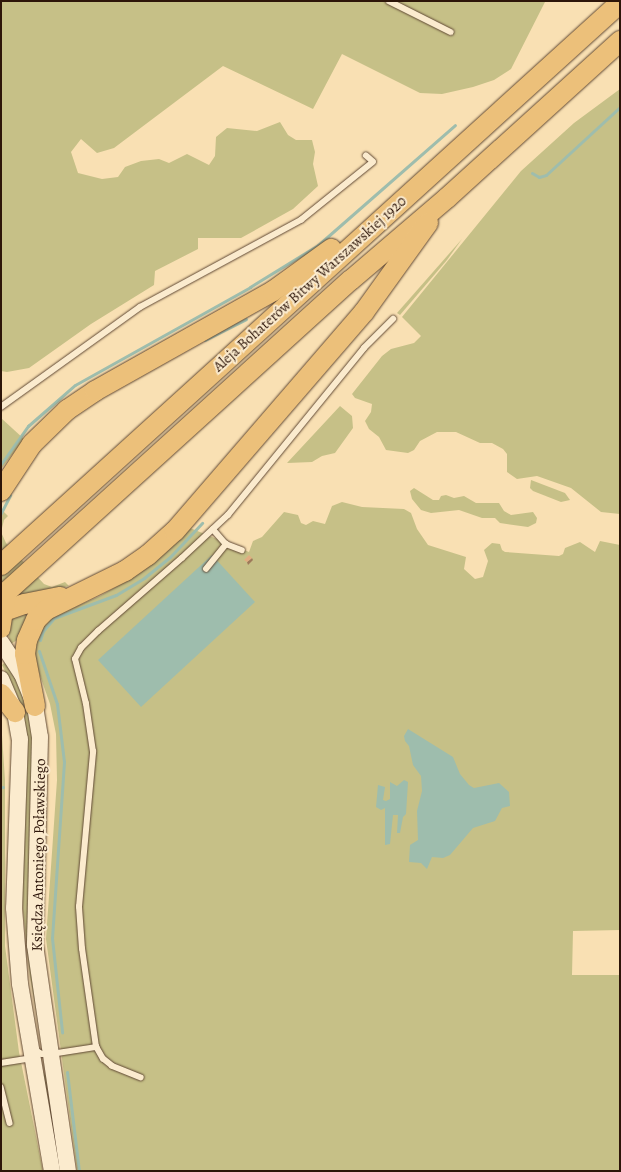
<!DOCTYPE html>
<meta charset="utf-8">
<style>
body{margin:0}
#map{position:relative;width:621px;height:1172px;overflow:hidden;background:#f9e0b3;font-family:Alegreya,serif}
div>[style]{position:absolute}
.green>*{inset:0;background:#c6c087}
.water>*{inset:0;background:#9ebdad}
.stream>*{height:3px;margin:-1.5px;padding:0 1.5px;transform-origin:1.5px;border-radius:1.5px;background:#9ebdad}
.roads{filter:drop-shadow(0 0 1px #604834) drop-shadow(0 0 1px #604834)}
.service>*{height:5.5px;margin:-2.75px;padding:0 2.75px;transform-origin:2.75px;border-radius:2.75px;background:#fbebce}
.secondary>*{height:16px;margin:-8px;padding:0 8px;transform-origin:8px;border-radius:8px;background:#fbebce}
.primary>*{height:18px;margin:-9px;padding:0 9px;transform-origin:9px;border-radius:9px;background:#ecc07a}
.motorway>*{height:20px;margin:-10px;padding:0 10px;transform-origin:10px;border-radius:10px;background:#ecc07a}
.shaded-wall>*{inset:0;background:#9e795a}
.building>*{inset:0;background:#e1ad81}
span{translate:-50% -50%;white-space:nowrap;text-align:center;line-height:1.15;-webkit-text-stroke:4px #fbebce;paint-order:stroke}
.street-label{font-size:15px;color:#2d1509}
.frame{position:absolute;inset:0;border:2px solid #2d1509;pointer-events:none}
</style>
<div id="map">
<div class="green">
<i style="clip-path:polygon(1px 1px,545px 1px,545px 2px,511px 69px,494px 80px,473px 87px,442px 94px,420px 93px,342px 54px,313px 109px,223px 66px,114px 148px,97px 153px,81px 139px,71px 152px,78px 173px,102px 179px,118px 177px,125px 167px,141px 161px,159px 159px,169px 163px,187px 154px,209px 165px,215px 156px,216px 137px,227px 128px,257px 131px,280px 122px,288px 135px,296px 140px,312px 140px,315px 152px,313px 164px,318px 186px,293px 209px,241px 238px,198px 238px,198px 249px,155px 271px,154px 285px,91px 324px,29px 368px,7px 372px,1px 371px)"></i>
<i style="clip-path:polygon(620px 89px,620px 514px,601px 512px,571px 488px,537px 476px,517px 479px,507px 472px,507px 454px,503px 449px,492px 443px,480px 443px,456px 432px,437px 432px,420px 441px,414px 450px,408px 453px,386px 450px,379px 437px,369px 429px,365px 421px,371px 412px,372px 404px,355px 398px,352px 394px,382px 356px,391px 349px,414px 343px,421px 336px,402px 317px,521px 171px,574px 123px)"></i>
<i style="clip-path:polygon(462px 239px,447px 260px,400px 315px,397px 313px)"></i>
<i style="clip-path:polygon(340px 406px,352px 416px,353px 428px,335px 453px,322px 456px,312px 462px,287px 463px)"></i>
<i style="clip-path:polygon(1px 418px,24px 439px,1px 469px)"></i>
<i style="clip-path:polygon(531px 480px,565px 493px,570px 500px,561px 502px,533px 491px,530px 488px)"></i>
<i style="clip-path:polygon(414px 488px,433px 500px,439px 500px,441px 496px,446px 495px,454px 498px,464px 496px,476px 503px,499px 503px,504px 511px,511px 515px,533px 512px,537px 518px,536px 523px,528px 527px,500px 523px,495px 518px,482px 518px,459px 510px,431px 513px,421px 510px,412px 499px,410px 491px)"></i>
<i style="clip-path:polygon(342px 502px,362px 507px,404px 509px,411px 513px,417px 529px,428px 545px,466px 557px,464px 569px,475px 579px,483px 577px,488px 561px,484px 550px,492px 543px,500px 544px,502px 550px,505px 552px,559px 556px,563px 554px,565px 548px,580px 542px,595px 552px,600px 541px,620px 545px,620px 930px,573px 931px,572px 975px,620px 975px,620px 1171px,77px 1171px,46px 939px,57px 780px,56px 734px,50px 704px,32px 653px,46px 620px,100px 596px,135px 576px,190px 528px,249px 552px,253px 541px,262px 537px,284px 512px,298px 515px,301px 523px,306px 525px,313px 521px,325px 524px,332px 506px)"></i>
<i style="clip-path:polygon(3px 511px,8px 516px,4px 520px,1px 532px,6px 543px,44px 584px,52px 587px,65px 582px,69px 586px,10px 600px,1px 584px,1px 517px)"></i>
<i style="clip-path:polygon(44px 605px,17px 640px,11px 644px,7px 630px,11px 619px)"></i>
<i style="clip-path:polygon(7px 661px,27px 703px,34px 739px,41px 1039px,30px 977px,21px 893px,27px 746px,17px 695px,2px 665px)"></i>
<i style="clip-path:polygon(1px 720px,5px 780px,5px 946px,19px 1052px,43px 1171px,1px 1171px)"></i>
<i style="clip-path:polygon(42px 1070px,47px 1077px,61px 1171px,58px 1171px)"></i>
</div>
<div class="water">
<i style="clip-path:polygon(212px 555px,255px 602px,141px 707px,98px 660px)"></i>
<i style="clip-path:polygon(408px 729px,453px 757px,460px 774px,469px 785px,474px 788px,499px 783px,509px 792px,510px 806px,502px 808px,495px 821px,473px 828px,450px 855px,443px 858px,432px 857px,427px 869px,421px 863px,409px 862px,410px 845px,418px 840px,417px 811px,422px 791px,421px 776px,413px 765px,409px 746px,405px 741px,404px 736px)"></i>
<i style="clip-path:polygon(404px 780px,408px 782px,406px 814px,403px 817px,400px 833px,397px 833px,398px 815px,393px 815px,390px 844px,385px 845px,385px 808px,381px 810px,376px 807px,378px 785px,385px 787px,383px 800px,386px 801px,390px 799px,390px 782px,397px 786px)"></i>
</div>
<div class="stream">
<i style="left:532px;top:173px;width:8px;rotate:30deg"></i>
<i style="left:539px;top:177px;width:7px;rotate:-16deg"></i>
<i style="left:546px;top:175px;width:100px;rotate:-42.6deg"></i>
<i style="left:205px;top:340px;width:46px;rotate:-27.1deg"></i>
<i style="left:1px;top:464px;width:47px;rotate:-54.6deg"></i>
<i style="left:28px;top:426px;width:62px;rotate:-41.1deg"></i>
<i style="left:75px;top:385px;width:201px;rotate:-29.2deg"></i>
<i style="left:250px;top:287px;width:80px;rotate:-31.7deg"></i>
<i style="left:318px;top:245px;width:182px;rotate:-41.2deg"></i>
<i style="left:1px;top:513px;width:20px;rotate:-63deg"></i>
<i style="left:40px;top:640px;width:9px;rotate:-72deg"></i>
<i style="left:43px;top:631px;width:17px;rotate:-50deg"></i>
<i style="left:54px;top:618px;width:66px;rotate:-20.4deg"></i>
<i style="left:116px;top:595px;width:33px;rotate:-31deg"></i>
<i style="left:144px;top:578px;width:33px;rotate:-39deg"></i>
<i style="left:170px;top:557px;width:47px;rotate:-46.7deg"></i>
<i style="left:39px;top:651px;width:56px;rotate:71.2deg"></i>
<i style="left:57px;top:704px;width:58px;rotate:83.1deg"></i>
<i style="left:64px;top:762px;width:176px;rotate:93.9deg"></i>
<i style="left:52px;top:938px;width:95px;rotate:83.9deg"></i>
<i style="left:1px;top:787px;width:2px"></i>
<i style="left:67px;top:1072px;width:100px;rotate:83.1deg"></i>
</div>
<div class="roads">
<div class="service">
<i style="left:389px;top:1px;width:69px;rotate:26.6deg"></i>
<i style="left:1px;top:407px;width:171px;rotate:-35.7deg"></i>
<i style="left:140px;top:307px;width:183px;rotate:-28.4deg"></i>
<i style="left:301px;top:220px;width:92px;rotate:-38.9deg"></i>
<i style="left:373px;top:162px;width:9px;rotate:-139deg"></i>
<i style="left:213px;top:529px;width:20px;rotate:49deg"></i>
<i style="left:226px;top:544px;width:17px;rotate:21deg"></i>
<i style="left:206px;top:569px;width:32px;rotate:-51deg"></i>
<i style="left:34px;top:1049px;width:9px;rotate:32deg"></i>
<i style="left:42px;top:1054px;width:9px"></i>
<i style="left:51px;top:1054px;width:46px;rotate:-8.8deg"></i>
<i style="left:1px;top:1063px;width:30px;rotate:-9deg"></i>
<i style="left:141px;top:1078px;width:31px;rotate:-158deg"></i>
<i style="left:112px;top:1066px;width:11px;rotate:-142deg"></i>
<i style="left:103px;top:1059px;width:14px;rotate:-120deg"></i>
<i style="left:96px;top:1047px;width:99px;rotate:-98.1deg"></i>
<i style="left:82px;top:949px;width:42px;rotate:-94.1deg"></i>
<i style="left:79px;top:907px;width:156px;rotate:-84.8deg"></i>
<i style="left:93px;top:752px;width:49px;rotate:-98.3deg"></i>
<i style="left:86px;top:704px;width:46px;rotate:-103.7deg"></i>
<i style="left:75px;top:659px;width:13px;rotate:-61deg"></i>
<i style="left:81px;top:648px;width:24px;rotate:-45deg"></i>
<i style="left:98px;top:631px;width:111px;rotate:-41deg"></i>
<i style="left:182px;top:558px;width:63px;rotate:-43.1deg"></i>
<i style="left:228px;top:515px;width:215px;rotate:-50.8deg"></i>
<i style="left:364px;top:348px;width:41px;rotate:-45deg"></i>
<i style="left:1px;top:1087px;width:37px;rotate:76deg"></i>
</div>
<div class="secondary">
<i style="left:1px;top:642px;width:38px;rotate:57deg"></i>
<i style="left:22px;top:674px;width:35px;rotate:68deg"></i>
<i style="left:35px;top:706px;width:31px;rotate:81deg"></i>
<i style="left:40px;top:737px;width:208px;rotate:91.4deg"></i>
<i style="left:35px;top:945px;width:228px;rotate:81.7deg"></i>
<i style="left:1px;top:679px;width:36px;rotate:67deg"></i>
<i style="left:15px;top:712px;width:27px;rotate:80deg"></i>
<i style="left:20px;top:739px;width:169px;rotate:92deg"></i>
<i style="left:14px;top:908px;width:76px;rotate:85.5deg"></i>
<i style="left:20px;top:984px;width:190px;rotate:80.3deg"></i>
</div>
<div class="primary">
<i style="left:1px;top:598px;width:13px;rotate:77deg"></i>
<i style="left:4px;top:611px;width:18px;rotate:99deg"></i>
</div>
<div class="motorway">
<i style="left:1px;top:491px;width:56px;rotate:-56.6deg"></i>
<i style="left:32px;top:444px;width:49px;rotate:-44.2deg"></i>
<i style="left:67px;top:410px;width:34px;rotate:-34deg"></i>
<i style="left:95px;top:391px;width:204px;rotate:-29.3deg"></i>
<i style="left:273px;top:291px;width:72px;rotate:-35.9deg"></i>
<i style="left:1px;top:565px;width:836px;rotate:-42.24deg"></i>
<i style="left:1px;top:597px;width:472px;rotate:-42.2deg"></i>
<i style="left:351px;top:280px;width:126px;rotate:-40.5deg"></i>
<i style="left:447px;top:198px;width:234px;rotate:-42.2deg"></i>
<i style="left:4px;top:611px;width:21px;rotate:-19deg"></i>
<i style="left:24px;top:604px;width:37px;rotate:-11deg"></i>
<i style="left:1px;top:694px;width:23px;rotate:52deg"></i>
<i style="left:35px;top:706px;width:53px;rotate:-100.9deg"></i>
<i style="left:25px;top:654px;width:14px;rotate:-82deg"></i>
<i style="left:27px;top:640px;width:22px;rotate:-66deg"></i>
<i style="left:36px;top:620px;width:14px;rotate:-45deg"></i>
<i style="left:46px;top:610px;width:88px;rotate:-26.3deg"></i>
<i style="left:125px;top:571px;width:28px;rotate:-35deg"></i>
<i style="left:148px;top:555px;width:36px;rotate:-42deg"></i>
<i style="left:175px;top:531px;width:289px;rotate:-49.2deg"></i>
<i style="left:364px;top:312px;width:110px;rotate:-54.3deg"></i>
</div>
</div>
<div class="shaded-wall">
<i style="clip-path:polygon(252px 558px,253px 560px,248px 565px,247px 562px)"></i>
</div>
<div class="building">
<i style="clip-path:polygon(249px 555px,252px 558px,247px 562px,244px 560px)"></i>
</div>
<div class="street-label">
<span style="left:310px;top:284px;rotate:-42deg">Aleja Bohaterów Bitwy Warszawskiej 1920</span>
<span style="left:39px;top:855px;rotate:-89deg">Księdza Antoniego Poławskiego</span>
</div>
<div class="frame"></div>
</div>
